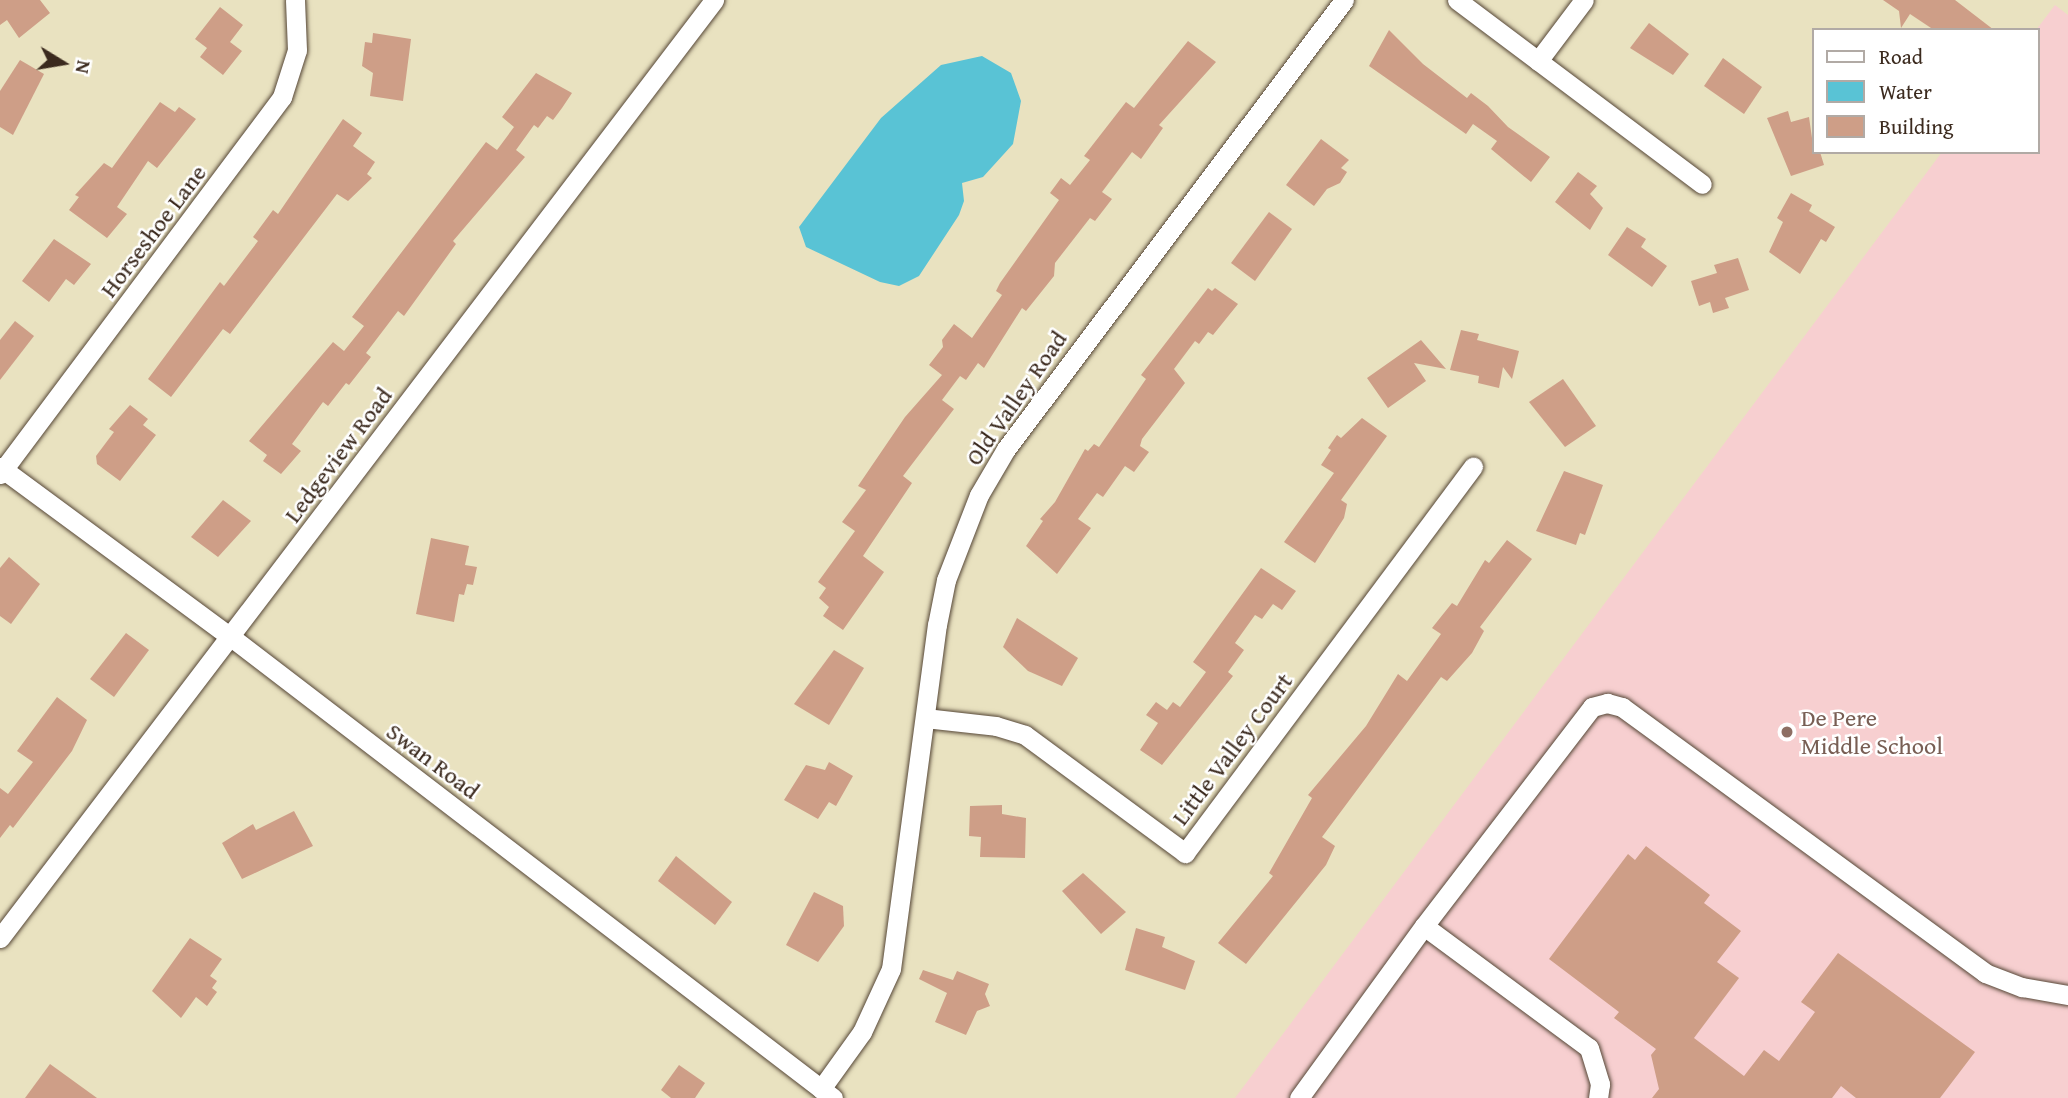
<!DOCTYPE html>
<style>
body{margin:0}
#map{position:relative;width:2068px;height:1098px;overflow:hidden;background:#e9e2c0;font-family:"Gentium Book Plus",serif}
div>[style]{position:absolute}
.built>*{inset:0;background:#f7cfd0}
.water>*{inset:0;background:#59c3d5}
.building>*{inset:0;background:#ce9e87}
.roads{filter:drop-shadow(0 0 2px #554636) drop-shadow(0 0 2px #554636)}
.minor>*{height:19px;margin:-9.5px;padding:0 9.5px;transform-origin:9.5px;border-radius:9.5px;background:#fff}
.dots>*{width:19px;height:19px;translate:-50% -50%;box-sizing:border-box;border:4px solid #fff;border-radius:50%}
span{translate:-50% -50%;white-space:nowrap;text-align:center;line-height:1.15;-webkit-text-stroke:5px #fff;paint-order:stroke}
.street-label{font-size:24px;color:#3b2a1e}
.education-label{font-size:24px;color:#785e54}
.left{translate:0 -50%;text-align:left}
.legend{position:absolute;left:1812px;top:28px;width:228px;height:126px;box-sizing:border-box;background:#fff;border:2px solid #b1aaa5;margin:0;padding:9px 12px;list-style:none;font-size:21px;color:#3b2a1e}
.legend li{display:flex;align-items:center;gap:14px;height:35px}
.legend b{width:35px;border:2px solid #b1aaa5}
.north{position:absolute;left:28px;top:28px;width:70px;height:70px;-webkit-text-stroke:5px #fff;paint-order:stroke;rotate:101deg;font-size:19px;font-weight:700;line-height:28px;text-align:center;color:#3b2a1e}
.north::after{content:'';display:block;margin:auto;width:24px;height:32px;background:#3b2a1e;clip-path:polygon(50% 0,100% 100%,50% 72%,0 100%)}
</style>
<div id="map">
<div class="built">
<i style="clip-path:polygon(2055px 5px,2068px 15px,2068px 1098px,1235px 1098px,1942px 152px,2038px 152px,2036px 30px)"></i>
</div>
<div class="water">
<i style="clip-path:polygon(982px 56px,1011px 73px,1021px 101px,1013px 144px,983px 177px,962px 183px,964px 201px,959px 215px,919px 276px,899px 286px,880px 282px,806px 247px,799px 227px,881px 118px,941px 65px)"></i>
</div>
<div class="building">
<i style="clip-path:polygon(0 0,40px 0,50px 13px,19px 38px,7px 20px,0 25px)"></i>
<i style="clip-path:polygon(1883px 0,1955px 0,1994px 30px,1934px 30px,1910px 14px,1901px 28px,1899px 11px)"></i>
<i style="clip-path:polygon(220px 7px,243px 25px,230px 42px,242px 51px,223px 75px,200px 57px,207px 48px,195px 39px)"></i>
<i style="clip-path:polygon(1649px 23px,1689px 54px,1673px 75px,1630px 48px)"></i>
<i style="clip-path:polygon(1389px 30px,1423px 64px,1467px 98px,1471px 93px,1488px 106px,1508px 127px,1550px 157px,1531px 182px,1491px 149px,1497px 141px,1473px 124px,1466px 134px,1369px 66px)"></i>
<i style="clip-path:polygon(373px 33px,411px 39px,403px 101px,370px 96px,373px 73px,362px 66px,365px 42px,372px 43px)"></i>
<i style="clip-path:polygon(1188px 41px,1216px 62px,1159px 125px,1163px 128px,1141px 159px,1132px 152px,1102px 192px,1112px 199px,1095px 221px,1090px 218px,1055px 263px,1054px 276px,1026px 311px,1022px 308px,984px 368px,978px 363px,966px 380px,960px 376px,942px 400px,954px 409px,903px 476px,912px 483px,863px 556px,884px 572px,843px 630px,823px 616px,829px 607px,819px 598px,826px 588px,818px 582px,855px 531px,842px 522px,866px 490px,858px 486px,905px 417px,942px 375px,929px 365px,943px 347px,942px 340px,954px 324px,972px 338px,1002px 295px,996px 291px,1000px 283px,1059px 200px,1050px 193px,1061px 178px,1070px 185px,1090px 160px,1084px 156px,1126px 102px,1134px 108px)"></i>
<i style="clip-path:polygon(1723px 58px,1762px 87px,1744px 114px,1704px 86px)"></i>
<i style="clip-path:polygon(20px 60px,44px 74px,13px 135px,0 127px,0 91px)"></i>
<i style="clip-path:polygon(536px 73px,572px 93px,562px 108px,553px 120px,547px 116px,538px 128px,534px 125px,516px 150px,525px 157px,453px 241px,456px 244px,404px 316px,398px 311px,366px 353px,371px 357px,349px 385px,346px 383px,328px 406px,323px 402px,292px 444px,301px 451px,281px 474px,263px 461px,267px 455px,249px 441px,333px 342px,344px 351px,364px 326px,352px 317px,486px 142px,497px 150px,514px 127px,502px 117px)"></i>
<i style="clip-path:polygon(160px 102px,175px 112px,179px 107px,196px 119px,157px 168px,148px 161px,117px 207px,127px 214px,107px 238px,69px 210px,79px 197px,75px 195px,104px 163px,112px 168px)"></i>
<i style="clip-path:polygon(1788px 111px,1791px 122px,1809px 117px,1814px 152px,1820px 152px,1824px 165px,1791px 176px,1767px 118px)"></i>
<i style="clip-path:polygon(343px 119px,362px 133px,353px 146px,375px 162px,367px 174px,372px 178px,348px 201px,337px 194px,230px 334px,223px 329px,171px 397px,148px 379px,220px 282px,224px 286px,258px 241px,253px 237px,273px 210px,278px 214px)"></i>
<i style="clip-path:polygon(1321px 139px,1349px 160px,1341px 168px,1347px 172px,1340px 183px,1327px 189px,1314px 206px,1286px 185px)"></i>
<i style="clip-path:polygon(1578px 172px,1597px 186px,1590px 194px,1603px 208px,1590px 230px,1555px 202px)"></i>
<i style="clip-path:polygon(1791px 193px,1812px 205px,1809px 211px,1835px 227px,1826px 242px,1821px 239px,1800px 274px,1769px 252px,1783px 222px,1777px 218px)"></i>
<i style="clip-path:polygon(1269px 212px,1292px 229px,1255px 281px,1231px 263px)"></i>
<i style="clip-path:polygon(1627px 227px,1646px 239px,1641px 247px,1667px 266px,1652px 287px,1608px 255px)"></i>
<i style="clip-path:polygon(54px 239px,91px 264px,74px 285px,66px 279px,49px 302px,22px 281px)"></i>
<i style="clip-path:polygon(1738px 258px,1749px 290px,1725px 298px,1729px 308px,1713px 313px,1710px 302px,1699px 306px,1691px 281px,1717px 273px,1714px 265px)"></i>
<i style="clip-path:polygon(1208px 288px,1212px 291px,1215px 288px,1238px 304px,1213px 335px,1208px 332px,1199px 344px,1195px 341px,1174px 369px,1185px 383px,1142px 439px,1140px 446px,1149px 452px,1134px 472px,1125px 466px,1103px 497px,1097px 493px,1078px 519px,1091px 528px,1057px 574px,1026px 546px,1043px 521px,1040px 519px,1055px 502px,1085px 449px,1088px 451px,1094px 444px,1099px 447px,1146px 379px,1141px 375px)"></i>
<i style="clip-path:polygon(15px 321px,34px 336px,0 380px,0 340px)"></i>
<i style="clip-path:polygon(1461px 330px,1479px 334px,1477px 340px,1519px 351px,1512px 379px,1503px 367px,1499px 388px,1478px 383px,1479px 376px,1450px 370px)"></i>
<i style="clip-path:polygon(1421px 340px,1446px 369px,1414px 363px,1426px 381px,1388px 408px,1367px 378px)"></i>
<i style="clip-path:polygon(1563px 379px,1596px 426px,1565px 447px,1529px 402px)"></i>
<i style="clip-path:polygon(130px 405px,148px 419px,143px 425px,156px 435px,120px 481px,97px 464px,96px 456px,114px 432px,109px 429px)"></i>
<i style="clip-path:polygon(1362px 418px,1387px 436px,1341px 500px,1347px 504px,1344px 518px,1315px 563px,1284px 542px,1334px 473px,1321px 465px,1331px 450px,1328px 448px,1337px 435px,1341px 438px)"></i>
<i style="clip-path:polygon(1564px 471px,1603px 485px,1585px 535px,1580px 533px,1576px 545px,1536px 531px)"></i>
<i style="clip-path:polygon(223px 500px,251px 521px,218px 557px,191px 537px)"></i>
<i style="clip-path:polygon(431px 538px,469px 546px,465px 565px,477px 567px,473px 585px,467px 584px,464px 595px,459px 594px,454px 622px,416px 614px)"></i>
<i style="clip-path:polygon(1507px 540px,1532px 559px,1480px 627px,1484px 631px,1472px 653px,1447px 681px,1441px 677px,1322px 837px,1335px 846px,1326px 865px,1246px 964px,1218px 943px,1273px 876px,1269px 873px,1312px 798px,1308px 795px,1366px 726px,1398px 674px,1407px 681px,1441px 634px,1432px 628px,1452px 603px,1457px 606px,1485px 560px,1489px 563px)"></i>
<i style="clip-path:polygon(9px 557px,40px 584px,11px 624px,0 616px,0 568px)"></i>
<i style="clip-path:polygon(1261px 568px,1296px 591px,1282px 610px,1273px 604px,1262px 619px,1255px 615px,1235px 643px,1244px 650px,1228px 672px,1233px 676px,1162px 765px,1140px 750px,1158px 723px,1146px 715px,1156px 702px,1167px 710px,1173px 702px,1180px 707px,1206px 672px,1193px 662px)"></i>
<i style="clip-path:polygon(1017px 618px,1078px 658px,1062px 686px,1028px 671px,1003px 647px)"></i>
<i style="clip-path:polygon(126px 633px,149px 650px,114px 697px,90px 679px)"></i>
<i style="clip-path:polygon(834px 650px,864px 668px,829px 725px,794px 704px)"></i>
<i style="clip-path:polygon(57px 697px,87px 720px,72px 751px,13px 828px,10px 825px,0 838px,0 788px,8px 794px,33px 762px,17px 751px)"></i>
<i style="clip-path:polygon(829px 762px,853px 776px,836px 806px,829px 802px,818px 819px,784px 800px,806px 765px,825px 770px)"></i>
<i style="clip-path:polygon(1002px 805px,1002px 814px,1026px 818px,1025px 858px,980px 857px,981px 837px,969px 836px,970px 806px)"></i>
<i style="clip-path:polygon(294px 811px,313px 846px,242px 879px,222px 843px,253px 824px,256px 830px)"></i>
<i style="clip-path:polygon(1646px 846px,1710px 895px,1704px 903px,1741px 931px,1717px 962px,1739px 978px,1694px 1038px,1744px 1076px,1764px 1050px,1779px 1061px,1815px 1012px,1801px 1002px,1838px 953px,1975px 1052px,1940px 1098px,1856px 1098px,1841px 1086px,1832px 1098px,1652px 1098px,1659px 1089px,1651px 1055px,1656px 1049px,1614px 1018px,1619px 1012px,1549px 959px,1628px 854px,1635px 860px)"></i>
<i style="clip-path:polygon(676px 856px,732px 902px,715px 925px,658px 881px)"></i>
<i style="clip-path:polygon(1083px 873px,1126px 912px,1101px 934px,1062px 891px)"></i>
<i style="clip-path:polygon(814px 892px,843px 906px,844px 926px,818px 962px,786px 945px)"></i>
<i style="clip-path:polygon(1136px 928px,1165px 937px,1162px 947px,1195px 961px,1185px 990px,1125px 970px)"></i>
<i style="clip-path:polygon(190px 938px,222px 959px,210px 976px,217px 981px,212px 988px,217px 992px,207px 1006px,196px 997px,181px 1018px,152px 991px)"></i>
<i style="clip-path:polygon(923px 970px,953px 980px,957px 971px,989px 984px,985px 994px,990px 1006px,977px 1011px,966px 1035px,935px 1022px,947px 993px,919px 979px)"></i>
<i style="clip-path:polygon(50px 1064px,97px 1098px,25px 1098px)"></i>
<i style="clip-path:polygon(679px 1065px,705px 1083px,695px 1098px,671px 1098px,661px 1090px)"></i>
</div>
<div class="roads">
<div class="minor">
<i style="left:1457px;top:0;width:306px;rotate:36.9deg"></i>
<i style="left:1538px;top:61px;width:76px;rotate:-53deg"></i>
<i style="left:0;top:467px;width:287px;rotate:36.4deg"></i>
<i style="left:231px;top:637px;width:758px;rotate:37.44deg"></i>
<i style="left:0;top:474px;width:471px;rotate:-53.2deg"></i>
<i style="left:282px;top:97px;width:49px;rotate:-72.3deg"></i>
<i style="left:297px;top:50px;width:50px;rotate:-92.3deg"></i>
<i style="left:925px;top:718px;width:71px;rotate:6.4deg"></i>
<i style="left:996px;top:726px;width:30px;rotate:17deg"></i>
<i style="left:1025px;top:735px;width:199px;rotate:36.4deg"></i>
<i style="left:1185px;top:853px;width:482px;rotate:-53.3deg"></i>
<i style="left:1424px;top:926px;width:205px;rotate:36.5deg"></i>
<i style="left:1589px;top:1048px;width:38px;rotate:73deg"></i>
<i style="left:1600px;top:1084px;width:14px;rotate:98deg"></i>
<i style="left:0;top:938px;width:1179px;rotate:-52.72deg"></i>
<i style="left:821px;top:1089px;width:70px;rotate:-54.3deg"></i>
<i style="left:862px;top:1032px;width:69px;rotate:-65.3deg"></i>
<i style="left:891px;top:969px;width:347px;rotate:-82.4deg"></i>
<i style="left:937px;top:625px;width:46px;rotate:-78.7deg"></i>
<i style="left:946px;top:580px;width:91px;rotate:-68.8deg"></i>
<i style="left:979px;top:495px;width:53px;rotate:-59.6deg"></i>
<i style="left:1006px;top:449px;width:562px;rotate:-53.03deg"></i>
<i style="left:1299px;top:1098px;width:213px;rotate:-54deg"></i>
<i style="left:1424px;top:926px;width:276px;rotate:-52.5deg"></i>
<i style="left:1592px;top:707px;width:16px;rotate:-15deg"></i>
<i style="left:1607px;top:703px;width:16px;rotate:15deg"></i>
<i style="left:1622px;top:707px;width:450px;rotate:36.2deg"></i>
<i style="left:1985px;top:973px;width:40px;rotate:21deg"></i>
<i style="left:2022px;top:987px;width:47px;rotate:9.9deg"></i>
</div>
</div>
<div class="dots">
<i style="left:1787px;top:732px;background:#8d6e63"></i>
</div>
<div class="street-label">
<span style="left:153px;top:231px;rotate:-53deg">Horseshoe Lane</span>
<span style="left:1016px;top:398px;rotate:-55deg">Old Valley Road</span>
<span style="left:338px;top:455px;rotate:-53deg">Ledgeview Road</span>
<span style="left:1232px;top:749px;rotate:-53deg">Little Valley Court</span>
<span style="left:433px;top:761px;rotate:37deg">Swan Road</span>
</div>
<div class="education-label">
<span class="left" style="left:1801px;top:732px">De Pere<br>Middle School</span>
</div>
<ul class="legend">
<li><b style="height:9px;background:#fff"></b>Road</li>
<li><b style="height:19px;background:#59c3d5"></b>Water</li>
<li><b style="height:19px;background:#ce9e87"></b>Building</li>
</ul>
<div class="north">N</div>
</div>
